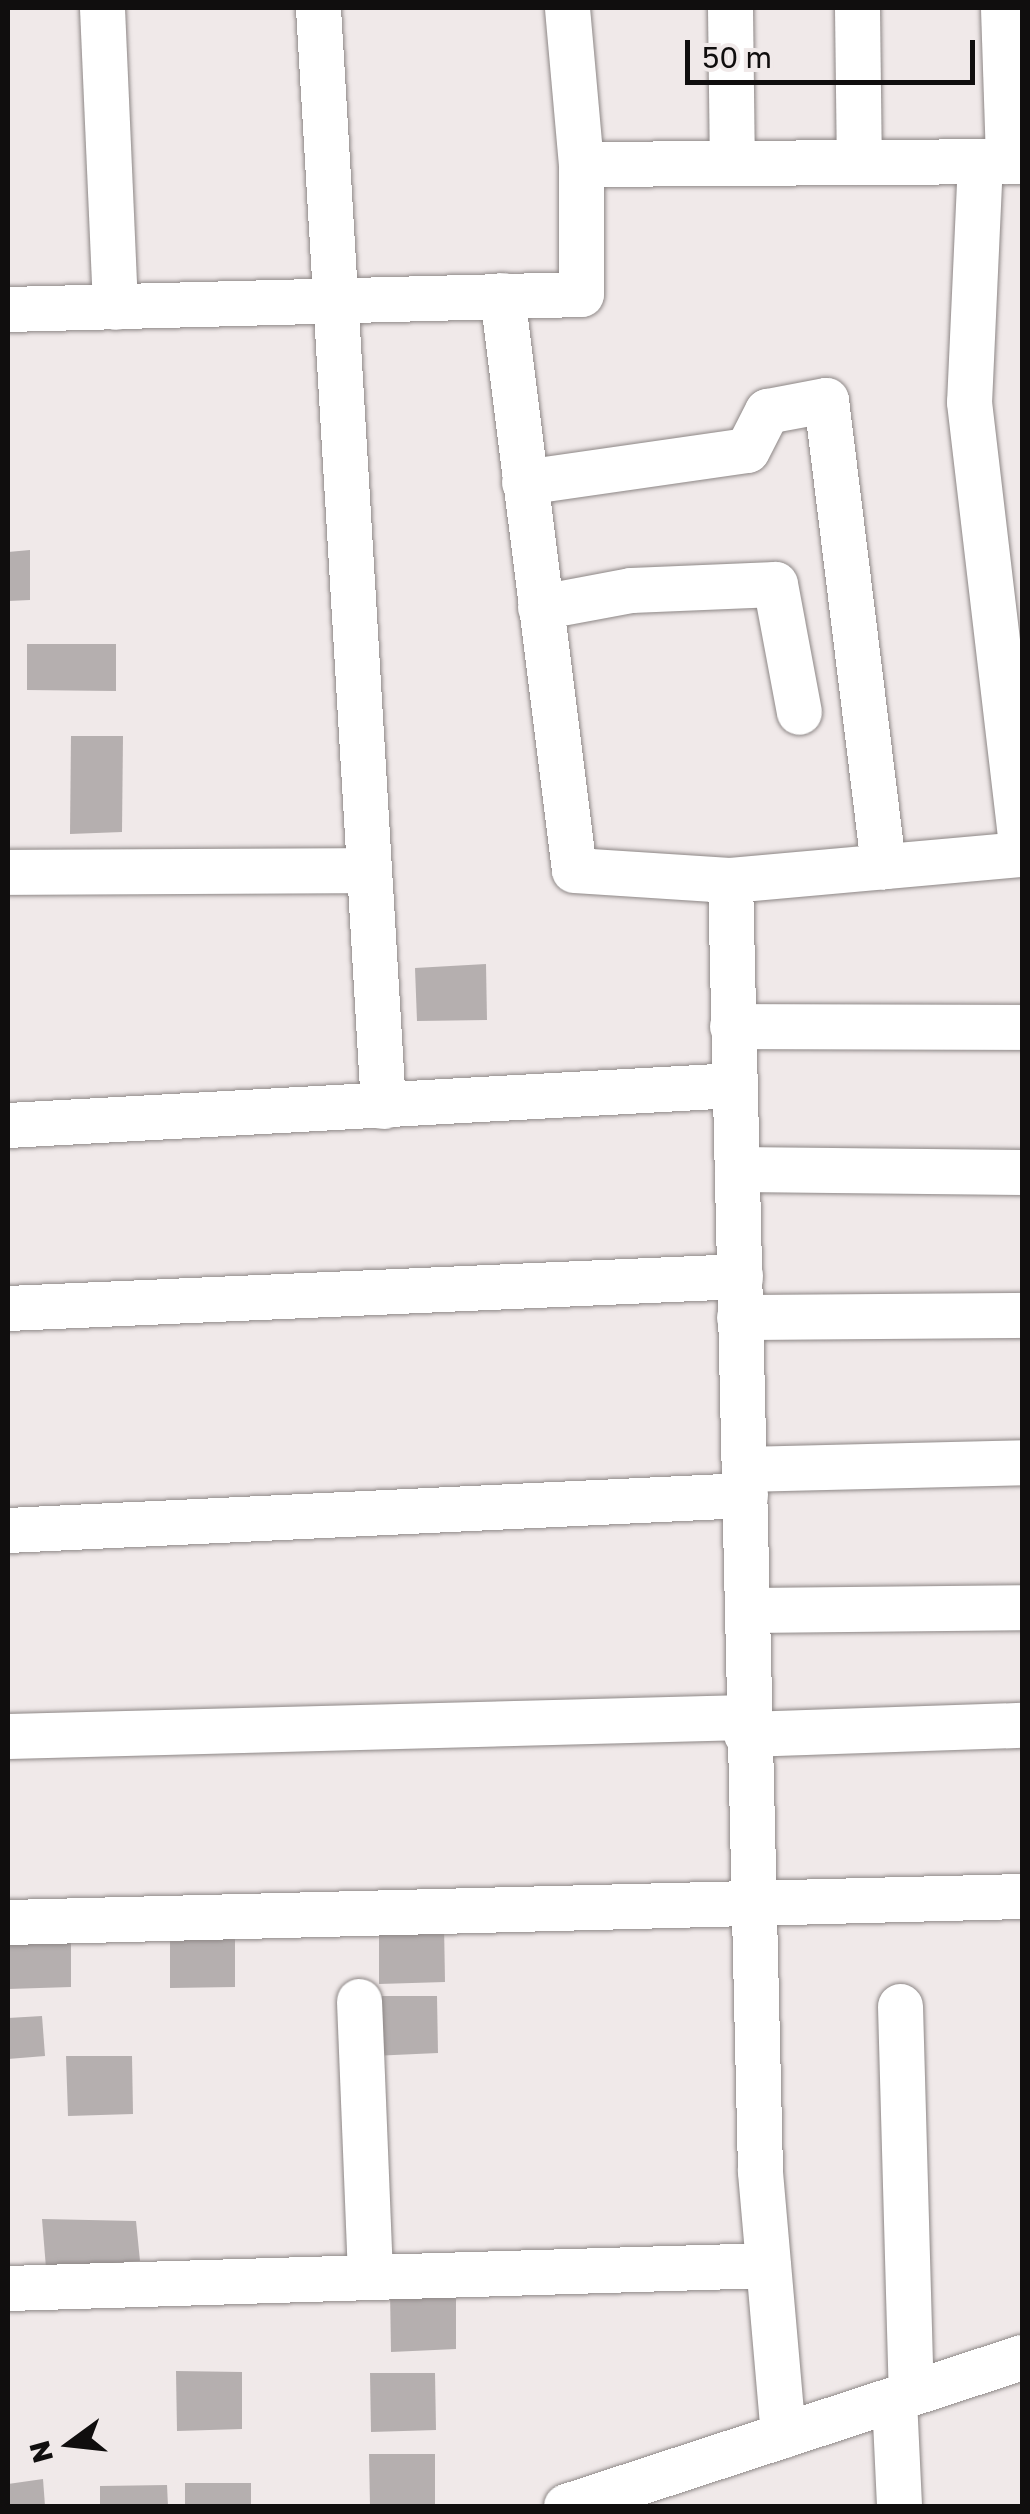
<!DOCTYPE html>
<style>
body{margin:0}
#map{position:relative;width:1030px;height:2514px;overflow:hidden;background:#f0e9e9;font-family:"Golos Text",sans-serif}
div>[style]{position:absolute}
.building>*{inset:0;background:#b5afaf}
.roads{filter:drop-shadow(0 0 2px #8d8786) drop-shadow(0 0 2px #8d8786)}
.minor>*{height:45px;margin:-22.5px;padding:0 22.5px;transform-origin:22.5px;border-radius:22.5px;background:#fff}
span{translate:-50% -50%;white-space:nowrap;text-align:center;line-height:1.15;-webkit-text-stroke:8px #f0e9e9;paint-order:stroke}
.frame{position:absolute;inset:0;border:10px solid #100e0e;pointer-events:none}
.north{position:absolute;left:20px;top:2394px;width:100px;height:100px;-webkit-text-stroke:8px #f0e9e9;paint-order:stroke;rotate:255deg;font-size:28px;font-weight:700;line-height:40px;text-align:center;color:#100e0e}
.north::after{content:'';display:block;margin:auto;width:35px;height:45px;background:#100e0e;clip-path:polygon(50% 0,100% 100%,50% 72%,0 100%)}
.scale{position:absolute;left:685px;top:40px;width:290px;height:45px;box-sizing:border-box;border:5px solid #100e0e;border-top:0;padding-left:12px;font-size:30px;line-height:35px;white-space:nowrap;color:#100e0e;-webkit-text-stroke:8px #f0e9e9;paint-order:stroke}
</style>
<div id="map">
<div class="building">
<i style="clip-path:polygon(30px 550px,30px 600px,8px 601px,8px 552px)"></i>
<i style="clip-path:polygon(27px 644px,116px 644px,116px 691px,27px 690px)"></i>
<i style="clip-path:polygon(71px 736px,123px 736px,122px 832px,70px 834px)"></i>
<i style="clip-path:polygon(486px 964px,487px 1020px,417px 1021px,415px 968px)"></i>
<i style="clip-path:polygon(379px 1924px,444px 1924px,445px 1982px,379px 1984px)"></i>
<i style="clip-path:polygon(170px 1929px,235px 1929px,235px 1987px,170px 1988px)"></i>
<i style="clip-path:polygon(8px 1930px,71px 1930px,71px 1987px,8px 1989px)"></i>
<i style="clip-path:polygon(372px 1996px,437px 1996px,438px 2053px,372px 2056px)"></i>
<i style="clip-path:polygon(42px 2016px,45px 2056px,8px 2059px,8px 2018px)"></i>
<i style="clip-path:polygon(66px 2056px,132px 2056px,133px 2114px,68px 2116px)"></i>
<i style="clip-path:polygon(42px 2219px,136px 2221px,140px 2261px,46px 2268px)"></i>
<i style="clip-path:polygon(390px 2291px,456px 2292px,456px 2349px,391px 2352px)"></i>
<i style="clip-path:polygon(176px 2371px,242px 2372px,242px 2429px,177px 2431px)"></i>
<i style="clip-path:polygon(370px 2373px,435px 2373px,436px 2430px,371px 2432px)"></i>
<i style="clip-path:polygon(369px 2454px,435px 2454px,435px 2506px,370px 2506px)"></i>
<i style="clip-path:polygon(43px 2479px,45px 2506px,8px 2506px,8px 2484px)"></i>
<i style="clip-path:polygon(185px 2483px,251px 2483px,251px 2506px,185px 2506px)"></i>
<i style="clip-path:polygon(167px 2485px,168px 2506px,100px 2506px,100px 2486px)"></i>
</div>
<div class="roads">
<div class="minor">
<i style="left:102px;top:8px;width:299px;rotate:87.5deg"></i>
<i style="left:318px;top:8px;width:1100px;rotate:86.61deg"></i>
<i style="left:567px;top:8px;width:157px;rotate:84.9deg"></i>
<i style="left:730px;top:8px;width:155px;rotate:89.3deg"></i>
<i style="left:857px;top:8px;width:154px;rotate:89.3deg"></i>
<i style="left:1003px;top:8px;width:153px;rotate:88.1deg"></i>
<i style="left:980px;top:161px;width:241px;rotate:92.6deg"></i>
<i style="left:969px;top:402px;width:453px;rotate:83.3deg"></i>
<i style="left:502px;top:295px;width:579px;rotate:82.86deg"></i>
<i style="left:574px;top:870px;width:156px;rotate:3.7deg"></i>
<i style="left:8px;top:309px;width:573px;rotate:-1.5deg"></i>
<i style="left:581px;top:294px;width:130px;rotate:-90deg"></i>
<i style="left:581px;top:164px;width:441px;rotate:-0.4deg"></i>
<i style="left:524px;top:482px;width:225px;rotate:-8.2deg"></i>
<i style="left:747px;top:450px;width:44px;rotate:-62.9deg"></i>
<i style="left:767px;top:411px;width:60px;rotate:-10.6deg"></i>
<i style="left:826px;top:400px;width:470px;rotate:83deg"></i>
<i style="left:540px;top:607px;width:93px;rotate:-10.6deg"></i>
<i style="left:631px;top:590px;width:144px;rotate:-2.4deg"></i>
<i style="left:775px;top:584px;width:130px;rotate:79.4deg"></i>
<i style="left:8px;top:872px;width:360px;rotate:-0.3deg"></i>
<i style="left:732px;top:1026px;width:290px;rotate:0.2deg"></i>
<i style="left:8px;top:1125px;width:727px;rotate:-3.15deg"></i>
<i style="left:737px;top:1169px;width:285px;rotate:0.6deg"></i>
<i style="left:8px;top:1308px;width:733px;rotate:-2.5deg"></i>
<i style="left:739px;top:1317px;width:283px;rotate:-0.4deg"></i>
<i style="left:744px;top:1469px;width:278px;rotate:-1.4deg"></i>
<i style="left:8px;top:1530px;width:738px;rotate:-2.72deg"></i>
<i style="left:748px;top:1610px;width:274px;rotate:-0.6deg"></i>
<i style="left:746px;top:1734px;width:276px;rotate:-1.9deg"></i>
<i style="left:8px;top:1736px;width:738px;rotate:-1.47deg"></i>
<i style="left:8px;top:1922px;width:1014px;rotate:-1.47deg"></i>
<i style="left:359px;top:2001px;width:276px;rotate:87.7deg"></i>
<i style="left:900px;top:2006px;width:387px;rotate:88.4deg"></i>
<i style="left:8px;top:2288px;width:760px;rotate:-1.73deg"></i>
<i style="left:894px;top:2399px;width:107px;rotate:87.3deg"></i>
<i style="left:783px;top:2435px;width:265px;rotate:-95deg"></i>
<i style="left:760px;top:2171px;width:1291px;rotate:-91.33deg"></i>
<i style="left:730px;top:880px;width:293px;rotate:-5.1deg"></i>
<i style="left:566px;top:2506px;width:480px;rotate:-18.1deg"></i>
</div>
</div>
<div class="frame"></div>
<div class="north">N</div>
<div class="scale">50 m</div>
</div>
